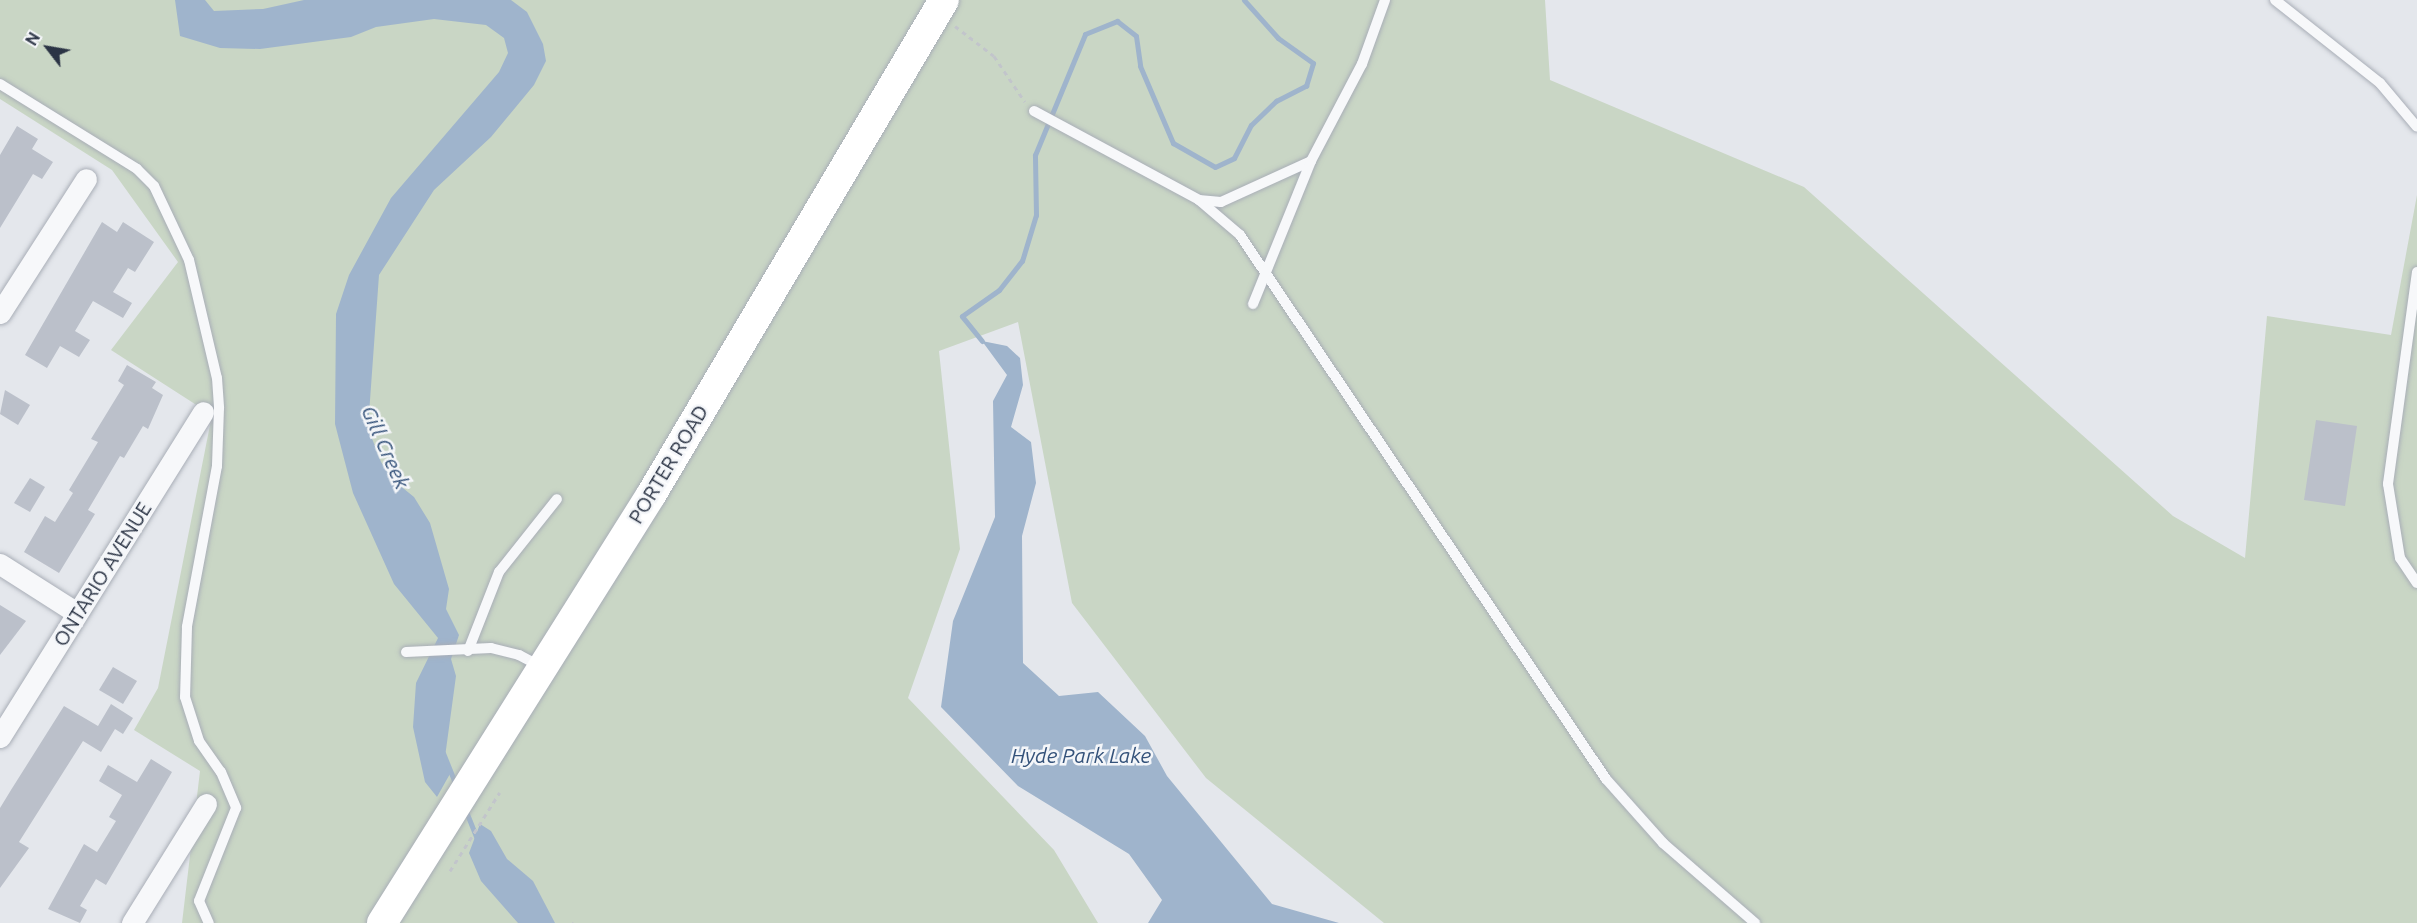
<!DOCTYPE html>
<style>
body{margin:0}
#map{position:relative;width:2417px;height:923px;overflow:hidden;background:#e4e7ec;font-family:Ubuntu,sans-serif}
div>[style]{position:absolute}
.green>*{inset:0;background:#c9d6c5}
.water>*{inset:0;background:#9fb4cc}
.stream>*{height:5px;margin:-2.5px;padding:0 2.5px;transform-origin:2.5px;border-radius:2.5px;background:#9fb4cc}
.building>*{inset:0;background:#bbc0ca}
.path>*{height:3px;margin-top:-1.5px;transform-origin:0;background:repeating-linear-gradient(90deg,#c2c5cb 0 4.5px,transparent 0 9px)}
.roads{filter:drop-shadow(0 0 2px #a9aeb7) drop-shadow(0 0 2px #a9aeb7)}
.service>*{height:10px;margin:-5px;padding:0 5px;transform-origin:5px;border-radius:5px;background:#f7f8fa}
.minor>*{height:21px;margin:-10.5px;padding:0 10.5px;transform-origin:10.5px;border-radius:10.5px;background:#f7f8fa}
.secondary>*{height:30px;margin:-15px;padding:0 15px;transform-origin:15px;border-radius:15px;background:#fff}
span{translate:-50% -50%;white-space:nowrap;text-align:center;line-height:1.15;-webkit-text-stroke:5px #f4f6f9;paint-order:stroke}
.street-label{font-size:20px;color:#2b3445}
.water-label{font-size:21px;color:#34527a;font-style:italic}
.north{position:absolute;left:18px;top:18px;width:60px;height:60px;-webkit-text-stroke:4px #f4f6f9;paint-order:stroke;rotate:301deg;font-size:16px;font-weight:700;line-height:24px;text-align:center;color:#2b3445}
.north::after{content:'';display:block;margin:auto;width:21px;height:27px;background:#2b3445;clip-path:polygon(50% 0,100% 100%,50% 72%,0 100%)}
</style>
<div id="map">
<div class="green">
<i style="clip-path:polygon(0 0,1545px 0,1550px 80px,1804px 187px,2173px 516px,2245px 558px,2267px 316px,2391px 335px,2417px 195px,2417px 923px,1384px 923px,1206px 778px,1072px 603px,1018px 322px,939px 351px,960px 549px,908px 698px,1054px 850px,1098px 923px,182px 923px,200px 771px,134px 730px,158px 688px,212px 415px,111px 350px,178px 262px,112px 170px,0 99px)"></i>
</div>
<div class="water">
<i style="clip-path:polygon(175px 0,205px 0,214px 11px,263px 9px,304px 0,511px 0,527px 12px,543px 44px,546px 61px,534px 85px,491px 137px,434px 190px,379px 275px,368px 428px,381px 462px,393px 480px,414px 497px,430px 523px,449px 589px,446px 609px,459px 635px,451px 659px,456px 676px,445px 757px,451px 772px,437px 797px,425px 782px,413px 727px,416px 683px,438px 638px,394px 584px,353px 493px,335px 424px,336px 314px,349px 275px,391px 198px,499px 72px,508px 53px,504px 38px,486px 25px,434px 19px,376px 27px,351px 37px,260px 49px,220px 48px,180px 36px)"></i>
<i style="clip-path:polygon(982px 341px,1007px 346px,1020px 358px,1023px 385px,1011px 427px,1031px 442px,1036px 483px,1022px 536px,1023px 663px,1059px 696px,1098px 692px,1145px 736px,1167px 776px,1272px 904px,1339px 923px,1148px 923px,1162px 900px,1129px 854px,1018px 786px,941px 707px,953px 621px,995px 517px,993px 401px,1007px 375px)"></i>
<i style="clip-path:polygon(480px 824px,491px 831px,507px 859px,533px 881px,555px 923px,518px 923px,481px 881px,469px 853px)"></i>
</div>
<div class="stream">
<i style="left:982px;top:341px;width:32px;rotate:-129deg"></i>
<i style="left:962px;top:316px;width:45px;rotate:-35.1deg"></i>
<i style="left:999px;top:290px;width:37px;rotate:-52deg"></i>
<i style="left:1022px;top:261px;width:48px;rotate:-73.1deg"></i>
<i style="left:1036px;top:215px;width:60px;rotate:-91deg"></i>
<i style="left:1035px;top:155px;width:131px;rotate:-67.5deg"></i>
<i style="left:1085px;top:34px;width:35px;rotate:-22deg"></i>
<i style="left:1117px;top:21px;width:24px;rotate:38deg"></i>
<i style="left:1136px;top:36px;width:30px;rotate:82deg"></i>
<i style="left:1140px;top:66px;width:84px;rotate:66.8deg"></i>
<i style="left:1173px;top:143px;width:48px;rotate:29.7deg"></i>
<i style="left:1215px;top:167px;width:21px;rotate:-25deg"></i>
<i style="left:1234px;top:158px;width:37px;rotate:-63deg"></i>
<i style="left:1251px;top:125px;width:35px;rotate:-44deg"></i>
<i style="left:1276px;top:101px;width:34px;rotate:-27deg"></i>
<i style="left:1306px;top:86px;width:24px;rotate:-73deg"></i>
<i style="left:1313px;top:63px;width:43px;rotate:-144.5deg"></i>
<i style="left:1278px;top:38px;width:51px;rotate:-131.8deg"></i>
<i style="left:443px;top:753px;width:35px;rotate:68deg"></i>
<i style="left:465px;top:809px;width:35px;rotate:68deg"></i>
</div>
<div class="building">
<i style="clip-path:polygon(17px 126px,38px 139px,32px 149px,53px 162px,42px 179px,33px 174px,0 228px,0 155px)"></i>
<i style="clip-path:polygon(102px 222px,117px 232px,123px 222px,154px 242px,135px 272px,128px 268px,113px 292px,132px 303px,123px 318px,93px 301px,75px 331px,90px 340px,79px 357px,60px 346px,47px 368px,25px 355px)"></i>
<i style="clip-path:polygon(127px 365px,156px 382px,152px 388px,163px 395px,148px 429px,143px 426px,124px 458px,120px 456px,88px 510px,95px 514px,59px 573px,24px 552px,45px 516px,55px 522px,73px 493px,69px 490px,98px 442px,91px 439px,124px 385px,118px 381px)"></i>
<i style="clip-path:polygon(5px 390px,30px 405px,18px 425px,0 414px)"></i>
<i style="clip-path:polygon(2316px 420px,2357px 426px,2345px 506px,2304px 500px)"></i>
<i style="clip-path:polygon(30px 478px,45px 487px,30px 512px,14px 503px)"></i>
<i style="clip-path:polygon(0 605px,26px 621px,0 655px)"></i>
<i style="clip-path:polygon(113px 667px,137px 681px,123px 704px,99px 690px)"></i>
<i style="clip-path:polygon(111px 704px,133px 718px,123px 734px,115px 729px,101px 752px,83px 741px,19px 842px,29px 848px,0 888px,0 808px,11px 790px,64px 706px,98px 726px)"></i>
<i style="clip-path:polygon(151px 759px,172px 772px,106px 885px,96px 879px,80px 906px,87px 910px,80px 923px,48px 909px,84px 844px,97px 852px,116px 821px,109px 817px,122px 795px,99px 781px,108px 765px,137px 782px)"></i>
</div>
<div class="path">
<i style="left:955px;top:26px;width:49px;rotate:37.6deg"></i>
<i style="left:994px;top:56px;width:55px;rotate:56deg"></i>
<i style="left:450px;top:871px;width:93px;rotate:-57.7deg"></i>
<i style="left:573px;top:923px;width:1px;rotate:-45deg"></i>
</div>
<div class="roads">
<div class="service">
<i style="left:2275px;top:0;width:134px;rotate:38.3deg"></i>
<i style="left:2380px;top:83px;width:57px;rotate:49.9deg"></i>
<i style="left:0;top:84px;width:161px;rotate:31.8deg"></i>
<i style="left:137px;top:169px;width:24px;rotate:45deg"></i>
<i style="left:154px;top:186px;width:82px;rotate:64.7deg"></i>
<i style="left:189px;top:260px;width:121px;rotate:76.7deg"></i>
<i style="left:217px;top:378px;width:30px;rotate:86deg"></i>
<i style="left:219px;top:408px;width:58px;rotate:92deg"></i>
<i style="left:217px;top:466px;width:164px;rotate:100.6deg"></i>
<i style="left:187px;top:627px;width:70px;rotate:91.6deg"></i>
<i style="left:185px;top:697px;width:46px;rotate:72.3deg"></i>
<i style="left:199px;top:741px;width:38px;rotate:55deg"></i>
<i style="left:221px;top:772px;width:39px;rotate:67deg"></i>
<i style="left:236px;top:808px;width:100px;rotate:111.7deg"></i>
<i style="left:199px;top:901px;width:24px;rotate:66deg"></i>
<i style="left:1034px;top:111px;width:187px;rotate:28.3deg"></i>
<i style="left:1199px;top:200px;width:54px;rotate:40.5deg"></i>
<i style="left:1240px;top:235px;width:656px;rotate:56.07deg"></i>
<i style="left:1606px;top:779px;width:86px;rotate:48.3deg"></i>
<i style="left:1663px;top:843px;width:122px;rotate:41deg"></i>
<i style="left:1199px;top:200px;width:22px;rotate:5deg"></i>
<i style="left:1221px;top:202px;width:99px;rotate:-24.5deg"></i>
<i style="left:2417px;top:272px;width:214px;rotate:97.8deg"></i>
<i style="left:2388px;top:484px;width:75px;rotate:80.8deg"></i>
<i style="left:2400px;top:558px;width:30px;rotate:56deg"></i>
<i style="left:1253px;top:304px;width:154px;rotate:-67.9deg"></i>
<i style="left:1311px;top:161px;width:110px;rotate:-62.3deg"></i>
<i style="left:1362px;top:64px;width:68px;rotate:-70.2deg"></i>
<i style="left:468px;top:651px;width:85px;rotate:-68.6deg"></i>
<i style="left:499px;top:572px;width:93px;rotate:-51.5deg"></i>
<i style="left:406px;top:652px;width:85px;rotate:-2.7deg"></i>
<i style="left:491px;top:648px;width:29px;rotate:14deg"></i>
<i style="left:519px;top:655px;width:26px;rotate:28deg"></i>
</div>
<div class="minor">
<i style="left:0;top:313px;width:159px;rotate:-57.3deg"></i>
<i style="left:0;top:564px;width:91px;rotate:32.5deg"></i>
<i style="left:0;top:737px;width:383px;rotate:-58deg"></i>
<i style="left:132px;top:923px;width:140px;rotate:-58.1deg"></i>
</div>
<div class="secondary">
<i style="left:382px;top:923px;width:506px;rotate:-57.85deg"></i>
<i style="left:651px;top:495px;width:575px;rotate:-59.38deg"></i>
</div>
</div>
<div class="street-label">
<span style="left:668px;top:464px;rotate:-59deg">PORTER ROAD</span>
<span style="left:102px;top:574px;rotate:-58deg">ONTARIO AVENUE</span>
</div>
<div class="water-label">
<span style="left:386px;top:447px;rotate:66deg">Gill Creek</span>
<span style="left:1081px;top:755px">Hyde Park Lake</span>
</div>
<div class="north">N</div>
</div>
